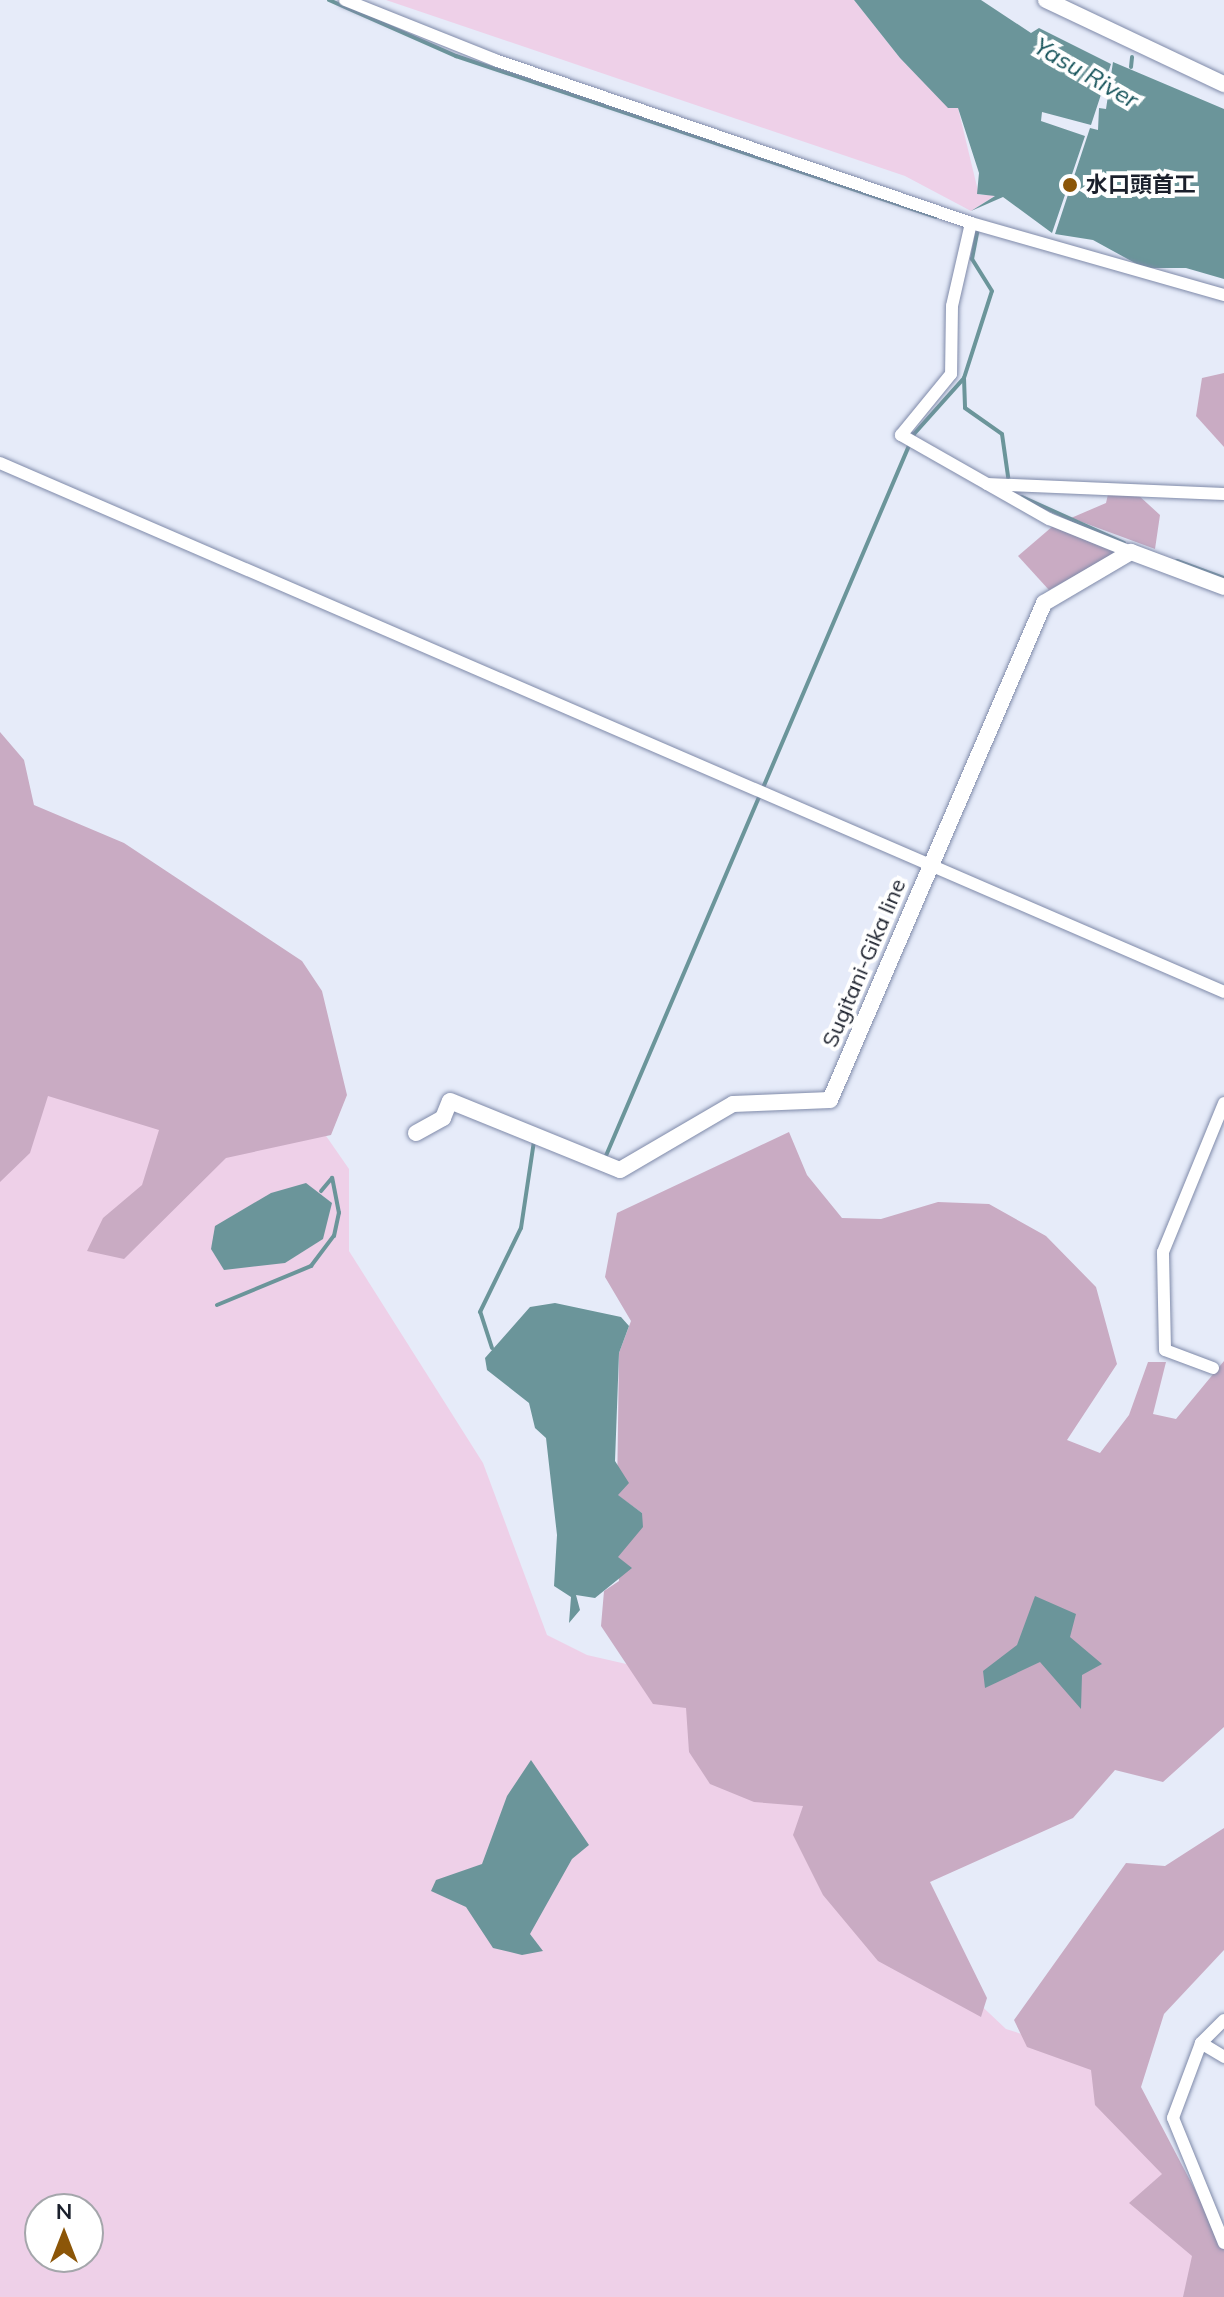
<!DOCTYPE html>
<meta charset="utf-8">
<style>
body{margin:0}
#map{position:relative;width:1224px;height:2297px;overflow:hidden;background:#e6ebf9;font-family:Mulish,"Noto Sans JP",sans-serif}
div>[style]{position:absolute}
.green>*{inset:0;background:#eed0e8}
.forest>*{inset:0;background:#c9abc3}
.water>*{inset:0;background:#6b959a}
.stream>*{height:4px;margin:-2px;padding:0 2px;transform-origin:2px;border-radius:2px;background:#6b959a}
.roads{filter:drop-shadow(0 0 2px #7f8aa9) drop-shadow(0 0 2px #7f8aa9)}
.minor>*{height:12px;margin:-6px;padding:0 6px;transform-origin:6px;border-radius:6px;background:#fff}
.major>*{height:16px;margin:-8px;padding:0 8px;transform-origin:8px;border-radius:8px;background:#fff}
.dots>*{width:22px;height:22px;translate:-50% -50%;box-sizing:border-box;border:4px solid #fff;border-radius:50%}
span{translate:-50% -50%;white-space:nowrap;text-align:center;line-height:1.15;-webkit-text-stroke:8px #fff;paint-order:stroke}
.poi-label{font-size:22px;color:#1b202c;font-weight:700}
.left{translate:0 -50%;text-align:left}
.street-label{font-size:22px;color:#1b202c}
.water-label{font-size:24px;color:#145259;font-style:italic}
.north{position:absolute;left:24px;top:2193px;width:80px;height:80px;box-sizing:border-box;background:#fff;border:2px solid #a4a6ab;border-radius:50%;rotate:0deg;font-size:22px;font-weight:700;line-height:32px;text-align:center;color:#1b202c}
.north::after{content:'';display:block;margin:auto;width:28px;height:36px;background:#8c5608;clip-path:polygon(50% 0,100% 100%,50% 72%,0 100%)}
</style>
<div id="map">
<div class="green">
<i style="clip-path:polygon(386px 0,854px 0,900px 58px,948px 107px,958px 108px,979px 195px,996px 195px,971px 211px,905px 176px)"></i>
<i style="clip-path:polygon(evenodd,35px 1082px,315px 1120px,349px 1169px,349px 1251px,483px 1463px,547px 1635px,587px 1655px,683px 1677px,805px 1791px,937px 1964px,1006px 2029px,1100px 2059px,1155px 2143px,1200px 2249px,1204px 2297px,0 2297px,0 1133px,35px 1082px,40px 2209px,88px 2209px,88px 2257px,40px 2257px,40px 2209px)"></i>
</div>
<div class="forest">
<i style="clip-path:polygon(1224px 373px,1224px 447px,1196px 416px,1202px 378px)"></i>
<i style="clip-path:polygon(1109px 490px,1136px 493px,1160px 515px,1155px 549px,1071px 518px,1106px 503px)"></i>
<i style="clip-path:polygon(1053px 526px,1116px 553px,1049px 590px,1018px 556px)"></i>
<i style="clip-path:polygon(0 732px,24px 760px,34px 805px,124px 843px,302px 961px,322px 991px,347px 1095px,331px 1135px,226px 1158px,124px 1259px,87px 1251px,103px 1218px,142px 1185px,159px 1130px,48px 1096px,30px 1153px,0 1182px)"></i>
<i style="clip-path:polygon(789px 1132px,807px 1175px,842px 1218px,881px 1219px,938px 1202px,989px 1204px,1046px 1236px,1096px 1287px,1117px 1364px,1067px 1440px,1100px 1453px,1129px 1415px,1148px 1362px,1166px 1362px,1153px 1414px,1176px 1419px,1224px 1361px,1224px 1727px,1163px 1782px,1115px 1770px,1073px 1818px,930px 1882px,987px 1998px,981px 2017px,878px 1961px,823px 1895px,793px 1835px,803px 1806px,754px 1802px,710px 1784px,689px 1752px,686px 1708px,653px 1704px,601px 1626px,604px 1591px,619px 1581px,617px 1557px,642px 1513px,617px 1495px,619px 1353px,631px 1321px,605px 1277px,617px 1213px)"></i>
<i style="clip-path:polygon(1224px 1828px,1224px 1950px,1164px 2014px,1141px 2087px,1224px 2245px,1224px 2297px,1183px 2297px,1192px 2256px,1129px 2203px,1162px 2174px,1095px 2105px,1091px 2070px,1027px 2047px,1014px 2020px,1126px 1863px,1165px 1866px)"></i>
</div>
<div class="water">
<i style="clip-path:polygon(854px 0,981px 0,1031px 33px,1039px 28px,1111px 64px,1091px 125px,1042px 112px,1041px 121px,1085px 136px,1052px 233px,1003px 197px,971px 211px,995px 196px,977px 194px,979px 173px,958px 108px,948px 108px,900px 58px)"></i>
<i style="clip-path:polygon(1113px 62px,1224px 109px,1224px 279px,1186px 268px,1144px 268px,1093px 240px,1055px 234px,1090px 128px,1098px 130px,1099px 108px,1106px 109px)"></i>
<i style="clip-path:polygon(306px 1183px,332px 1203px,323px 1239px,285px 1263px,224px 1270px,211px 1249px,215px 1226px,271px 1193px)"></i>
<i style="clip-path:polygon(555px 1303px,621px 1317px,629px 1326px,619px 1353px,615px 1461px,629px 1483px,618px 1495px,642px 1513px,643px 1527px,618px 1557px,632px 1568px,595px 1598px,576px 1595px,580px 1610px,569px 1623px,571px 1597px,554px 1586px,557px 1535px,546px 1438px,535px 1428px,529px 1403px,487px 1370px,485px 1358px,530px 1307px)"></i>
<i style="clip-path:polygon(1035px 1596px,1076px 1614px,1070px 1637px,1102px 1664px,1082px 1675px,1081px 1709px,1040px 1662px,985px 1688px,983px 1671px,1017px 1645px)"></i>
<i style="clip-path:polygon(531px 1760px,589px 1845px,572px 1859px,530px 1934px,543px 1951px,522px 1955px,493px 1948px,466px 1907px,431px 1891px,436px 1880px,482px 1864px,507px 1796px)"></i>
</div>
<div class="stream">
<i style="left:329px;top:0;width:139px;rotate:23.8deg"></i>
<i style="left:456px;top:56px;width:506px;rotate:18.54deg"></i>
<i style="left:1131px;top:67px;width:10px;rotate:-84deg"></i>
<i style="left:964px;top:378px;width:30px;rotate:88deg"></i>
<i style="left:965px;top:408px;width:45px;rotate:35.1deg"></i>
<i style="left:1002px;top:434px;width:49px;rotate:81.9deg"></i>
<i style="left:1022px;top:497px;width:112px;rotate:24.3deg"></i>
<i style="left:1177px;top:561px;width:50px;rotate:19.9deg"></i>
<i style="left:605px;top:1158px;width:787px;rotate:-66.89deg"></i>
<i style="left:914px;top:434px;width:75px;rotate:-48.2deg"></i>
<i style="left:964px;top:378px;width:91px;rotate:-72.2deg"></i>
<i style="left:992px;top:291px;width:38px;rotate:-122deg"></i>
<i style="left:972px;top:259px;width:31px;rotate:-79deg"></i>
<i style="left:217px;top:1305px;width:102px;rotate:-22.5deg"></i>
<i style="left:311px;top:1266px;width:38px;rotate:-53deg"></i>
<i style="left:334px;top:1236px;width:24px;rotate:-78deg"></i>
<i style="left:339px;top:1213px;width:36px;rotate:-101deg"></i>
<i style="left:332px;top:1178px;width:17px;rotate:130deg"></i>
<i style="left:492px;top:1348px;width:38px;rotate:-108deg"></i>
<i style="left:480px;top:1312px;width:93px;rotate:-64deg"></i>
<i style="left:521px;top:1228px;width:88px;rotate:-81.5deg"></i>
</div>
<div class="roads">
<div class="minor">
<i style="left:345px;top:0;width:162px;rotate:21.8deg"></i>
<i style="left:495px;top:60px;width:503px;rotate:18.9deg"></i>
<i style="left:971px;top:223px;width:263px;rotate:15.9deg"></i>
<i style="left:971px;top:223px;width:85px;rotate:102.9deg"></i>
<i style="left:952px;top:306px;width:68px;rotate:90.8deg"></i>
<i style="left:951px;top:374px;width:79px;rotate:129.3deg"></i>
<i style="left:901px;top:435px;width:170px;rotate:29.6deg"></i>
<i style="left:1049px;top:519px;width:88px;rotate:21.9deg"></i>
<i style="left:0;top:463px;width:1333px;rotate:23.37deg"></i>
<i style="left:987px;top:484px;width:237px;rotate:2.4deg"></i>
<i style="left:1213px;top:1368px;width:51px;rotate:-159.4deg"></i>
<i style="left:1165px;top:1350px;width:98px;rotate:-91.2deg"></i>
<i style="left:1163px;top:1252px;width:161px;rotate:-67.7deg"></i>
<i style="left:1224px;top:2020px;width:33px;rotate:135deg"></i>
<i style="left:1201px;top:2043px;width:80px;rotate:110.5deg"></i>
<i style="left:1173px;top:2118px;width:135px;rotate:67.8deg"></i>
<i style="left:1201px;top:2043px;width:27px;rotate:31deg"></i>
</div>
<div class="major">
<i style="left:1046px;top:0;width:197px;rotate:25.3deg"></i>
<i style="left:416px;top:1133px;width:31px;rotate:-29deg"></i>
<i style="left:443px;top:1118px;width:18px;rotate:-68deg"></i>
<i style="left:450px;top:1101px;width:183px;rotate:22.1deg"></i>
<i style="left:620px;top:1170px;width:131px;rotate:-30.3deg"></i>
<i style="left:733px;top:1104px;width:97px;rotate:-2.4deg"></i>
<i style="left:830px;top:1100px;width:541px;rotate:-66.7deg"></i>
<i style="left:1044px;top:603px;width:101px;rotate:-30.4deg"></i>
<i style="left:1131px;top:552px;width:99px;rotate:20.6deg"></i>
</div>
</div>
<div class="dots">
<i style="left:1070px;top:185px;background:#8c5608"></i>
</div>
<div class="poi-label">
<span class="left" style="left:1086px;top:185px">水口頭首工</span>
</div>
<div class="street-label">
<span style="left:864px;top:963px;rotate:-67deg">Sugitani-Gika line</span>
</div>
<div class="water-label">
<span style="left:1086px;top:73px;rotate:30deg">Yasu River</span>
</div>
<div class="north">N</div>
</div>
